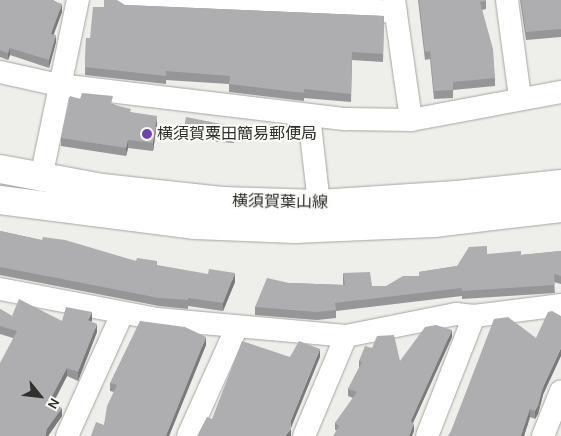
<!DOCTYPE html>
<meta charset="utf-8">
<style>
body{margin:0}
#map{position:relative;width:561px;height:436px;overflow:hidden;background:#eeeeea;font-family:Karla,"Noto Sans JP",sans-serif}
div>[style]{position:absolute}
.roads{filter:drop-shadow(0 0 1px #a4a4a1) drop-shadow(0 0 1px #a4a4a1)}
.street>*{height:22px;margin:-11px;padding:0 11px;transform-origin:11px;border-radius:11px;background:#fff}
.primary>*{height:28px;margin:-14px;padding:0 14px;transform-origin:14px;border-radius:14px;background:#fff}
.wall>*{inset:0;background:#969597}
.shaded-wall>*{inset:0;background:#7a797b}
.building>*{inset:0;background:#aeadb0}
.dots>*{width:14px;height:14px;translate:-50% -50%;box-sizing:border-box;border:2px solid #fbfbf8;border-radius:50%}
span{translate:-50% -50%;white-space:nowrap;text-align:center;line-height:1.15;-webkit-text-stroke:4px #fbfbf8;paint-order:stroke}
.poi-label{font-size:16px;color:#30302f}
.left{translate:0 -50%;text-align:left}
.street-label{font-size:16px;color:#30302f}
.north{position:absolute;left:15px;top:371px;width:50px;height:50px;-webkit-text-stroke:4px #fbfbf8;paint-order:stroke;rotate:119deg;font-size:14px;font-weight:700;line-height:20px;text-align:center;color:#30302f}
.north::after{content:'';display:block;margin:auto;width:18px;height:22px;background:#30302f;clip-path:polygon(50% 0,100% 100%,50% 72%,0 100%)}
</style>
<div id="map">
<div class="roads">
<div class="street">
<i style="left:126px;top:0;width:270px;rotate:2.5deg"></i>
<i style="left:394px;top:0;width:121px;rotate:81.9deg"></i>
<i style="left:507px;top:0;width:99px;rotate:82.4deg"></i>
<i style="left:0;top:72px;width:60px;rotate:12.4deg"></i>
<i style="left:59px;top:85px;width:289px;rotate:6.8deg"></i>
<i style="left:346px;top:119px;width:65px;rotate:0.9deg"></i>
<i style="left:411px;top:120px;width:153px;rotate:-10.6deg"></i>
<i style="left:309px;top:116px;width:89px;rotate:83.5deg"></i>
<i style="left:41px;top:178px;width:182px;rotate:-78.3deg"></i>
<i style="left:0;top:289px;width:160px;rotate:10.8deg"></i>
<i style="left:157px;top:319px;width:190px;rotate:5.1deg"></i>
<i style="left:346px;top:336px;width:112px;rotate:-11.3deg"></i>
<i style="left:456px;top:314px;width:18px;rotate:6deg"></i>
<i style="left:474px;top:316px;width:88px;rotate:-7.2deg"></i>
<i style="left:67px;top:436px;width:134px;rotate:-65.7deg"></i>
<i style="left:188px;top:436px;width:117px;rotate:-65.8deg"></i>
<i style="left:304px;top:436px;width:108px;rotate:-67.2deg"></i>
<i style="left:427px;top:436px;width:129px;rotate:-68.6deg"></i>
<i style="left:543px;top:436px;width:48px;rotate:-68.2deg"></i>
</div>
<div class="primary">
<i style="left:0;top:169px;width:104px;rotate:10.6deg"></i>
<i style="left:102px;top:188px;width:123px;rotate:6.1deg"></i>
<i style="left:224px;top:201px;width:95px;rotate:1.8deg"></i>
<i style="left:319px;top:204px;width:138px;rotate:-3.7deg"></i>
<i style="left:457px;top:195px;width:105px;rotate:-6deg"></i>
<i style="left:0;top:200px;width:197px;rotate:7.3deg"></i>
<i style="left:195px;top:225px;width:100px;rotate:2.3deg"></i>
<i style="left:295px;top:229px;width:139px;rotate:-2.5deg"></i>
<i style="left:434px;top:223px;width:128px;rotate:-6.7deg"></i>
</div>
</div>
<div class="wall">
<i style="clip-path:polygon(0 0,55px 1px,62px 12px,53px 34px,56px 42px,49px 68px,10px 55px,8px 60px,0 57px)"></i>
<i style="clip-path:polygon(418px 0,486px 0,486px 9px,482px 10px,495px 78px,495px 86px,453px 90px,453px 98px,434px 99px,430px 59px,425px 60px)"></i>
<i style="clip-path:polygon(520px 0,561px 0,561px 37px,526px 40px)"></i>
<i style="clip-path:polygon(125px 5px,384px 16px,383px 62px,352px 60px,351px 102px,304px 98px,304px 101px,229px 92px,229px 84px,166px 80px,166px 84px,85px 75px,86px 38px,90px 38px,104px 7px)"></i>
<i style="clip-path:polygon(80px 99px,113px 104px,157px 124px,153px 151px,128px 148px,126px 156px,61px 146px,61px 138px)"></i>
<i style="clip-path:polygon(236px 131px,234px 143px,183px 139px,183px 134px)"></i>
<i style="clip-path:polygon(0 231px,136px 261px,235px 282px,223px 311px,188px 306px,188px 309px,159px 306px,0 275px)"></i>
<i style="clip-path:polygon(561px 251px,561px 284px,554px 282px,555px 293px,462px 299px,462px 296px,336px 311px,336px 318px,317px 320px,255px 315px,255px 307px,289px 283px,343px 285px,343px 273px,372px 286px,386px 286px,419px 276px,419px 272px,457px 266px,487px 254px,521px 255px)"></i>
<i style="clip-path:polygon(0 309px,12px 316px,62px 321px,92px 320px,91px 322px,97px 332px,78px 381px,67px 376px,53px 404px,62px 416px,48px 436px,13px 338px,0 334px)"></i>
<i style="clip-path:polygon(452px 337px,413px 423px,414px 431px,335px 430px,335px 423px,353px 398px,348px 396px,348px 389px,359px 368px,359px 361px,400px 361px)"></i>
<i style="clip-path:polygon(536px 338px,543px 395px,538px 414px,535px 419px,530px 417px,524px 436px,448px 436px)"></i>
<i style="clip-path:polygon(206px 345px,169px 436px,91px 436px,104px 425px,114px 392px,110px 391px,110px 383px)"></i>
</div>
<div class="shaded-wall">
<i style="clip-path:polygon(62px 4px,62px 12px,51px 42px,51px 34px)"></i>
<i style="clip-path:polygon(56px 35px,56px 42px,49px 68px,49px 60px)"></i>
<i style="clip-path:polygon(10px 48px,10px 55px,8px 60px,8px 53px)"></i>
<i style="clip-path:polygon(157px 116px,157px 124px,153px 151px,153px 143px)"></i>
<i style="clip-path:polygon(128px 140px,128px 148px,126px 156px,126px 148px)"></i>
<i style="clip-path:polygon(235px 273px,235px 282px,223px 311px,223px 303px)"></i>
<i style="clip-path:polygon(92px 312px,92px 320px,88px 329px,88px 320px)"></i>
<i style="clip-path:polygon(97px 324px,97px 332px,78px 381px,78px 372px)"></i>
<i style="clip-path:polygon(452px 330px,452px 337px,411px 427px,411px 421px)"></i>
<i style="clip-path:polygon(206px 337px,206px 345px,169px 436px,166px 436px)"></i>
<i style="clip-path:polygon(561px 348px,561px 356px,543px 395px,538px 414px,535px 419px,535px 411px,543px 387px)"></i>
<i style="clip-path:polygon(320px 349px,320px 357px,291px 428px,291px 420px)"></i>
<i style="clip-path:polygon(67px 368px,67px 376px,49px 410px,49px 402px)"></i>
<i style="clip-path:polygon(62px 408px,62px 416px,48px 436px,45px 436px,47px 429px)"></i>
<i style="clip-path:polygon(530px 409px,530px 417px,524px 436px,521px 436px)"></i>
<i style="clip-path:polygon(414px 424px,414px 431px,412px 436px,409px 436px)"></i>
<i style="clip-path:polygon(291px 429px,291px 436px,285px 436px)"></i>
</div>
<div class="building">
<i style="clip-path:polygon(0 0,54px 0,54px 1px,62px 4px,51px 34px,56px 35px,49px 60px,10px 48px,8px 53px,0 50px)"></i>
<i style="clip-path:polygon(104px 0,117px 0,125px 5px,384px 16px,383px 54px,352px 52px,351px 94px,304px 89px,304px 93px,229px 84px,230px 76px,166px 71px,166px 76px,85px 67px,86px 38px,90px 38px,93px 7px,104px 7px)"></i>
<i style="clip-path:polygon(419px 0,486px 0,486px 1px,480px 2px,493px 49px,495px 78px,453px 82px,453px 90px,434px 91px,430px 51px,425px 52px)"></i>
<i style="clip-path:polygon(521px 0,561px 0,561px 29px,526px 32px)"></i>
<i style="clip-path:polygon(82px 93px,113px 96px,111px 104px,131px 109px,130px 112px,157px 116px,153px 143px,128px 140px,126px 148px,61px 138px,70px 96px,80px 99px)"></i>
<i style="clip-path:polygon(186px 117px,236px 127px,234px 138px,183px 134px)"></i>
<i style="clip-path:polygon(0 231px,42px 240px,43px 237px,65px 240px,136px 261px,137px 258px,157px 261px,157px 265px,208px 274px,209px 269px,235px 273px,223px 303px,188px 298px,188px 300px,159px 298px,0 267px)"></i>
<i style="clip-path:polygon(487px 246px,487px 254px,521px 251px,521px 255px,561px 251px,561px 276px,554px 274px,555px 285px,462px 291px,462px 288px,335px 303px,336px 310px,317px 312px,255px 307px,267px 278px,289px 283px,345px 285px,343px 273px,370px 272px,372px 286px,386px 286px,403px 276px,419px 276px,419px 272px,457px 266px,469px 247px)"></i>
<i style="clip-path:polygon(19px 299px,62px 321px,66px 307px,92px 312px,88px 320px,97px 324px,78px 372px,67px 368px,49px 402px,62px 408px,47px 429px,45px 436px,0 436px,0 363px,17px 331px,0 326px,0 309px,12px 316px)"></i>
<i style="clip-path:polygon(552px 311px,561px 316px,561px 348px,543px 387px,538px 406px,535px 411px,530px 409px,521px 436px,448px 436px,451px 431px,494px 319px,508px 317px,536px 338px,548px 312px)"></i>
<i style="clip-path:polygon(140px 321px,185px 327px,206px 337px,166px 436px,91px 436px,96px 422px,104px 425px,107px 406px,117px 385px,110px 383px)"></i>
<i style="clip-path:polygon(436px 325px,452px 330px,411px 421px,414px 424px,409px 436px,333px 436px,339px 426px,335px 423px,357px 392px,348px 389px,362px 362px,359px 361px,365px 346px,372px 348px,377px 336px,394px 335px,400px 361px,425px 327px)"></i>
<i style="clip-path:polygon(242px 341px,290px 357px,299px 341px,320px 349px,291px 420px,291px 429px,285px 436px,197px 436px,207px 417px,212px 419px)"></i>
</div>
<div class="dots">
<i style="left:147px;top:134px;background:#7140b7"></i>
</div>
<div class="poi-label">
<span class="left" style="left:157px;top:134px">横須賀粟田簡易郵便局</span>
</div>
<div class="street-label">
<span style="left:280px;top:202px;rotate:1deg">横須賀葉山線</span>
</div>
<div class="north">N</div>
</div>
